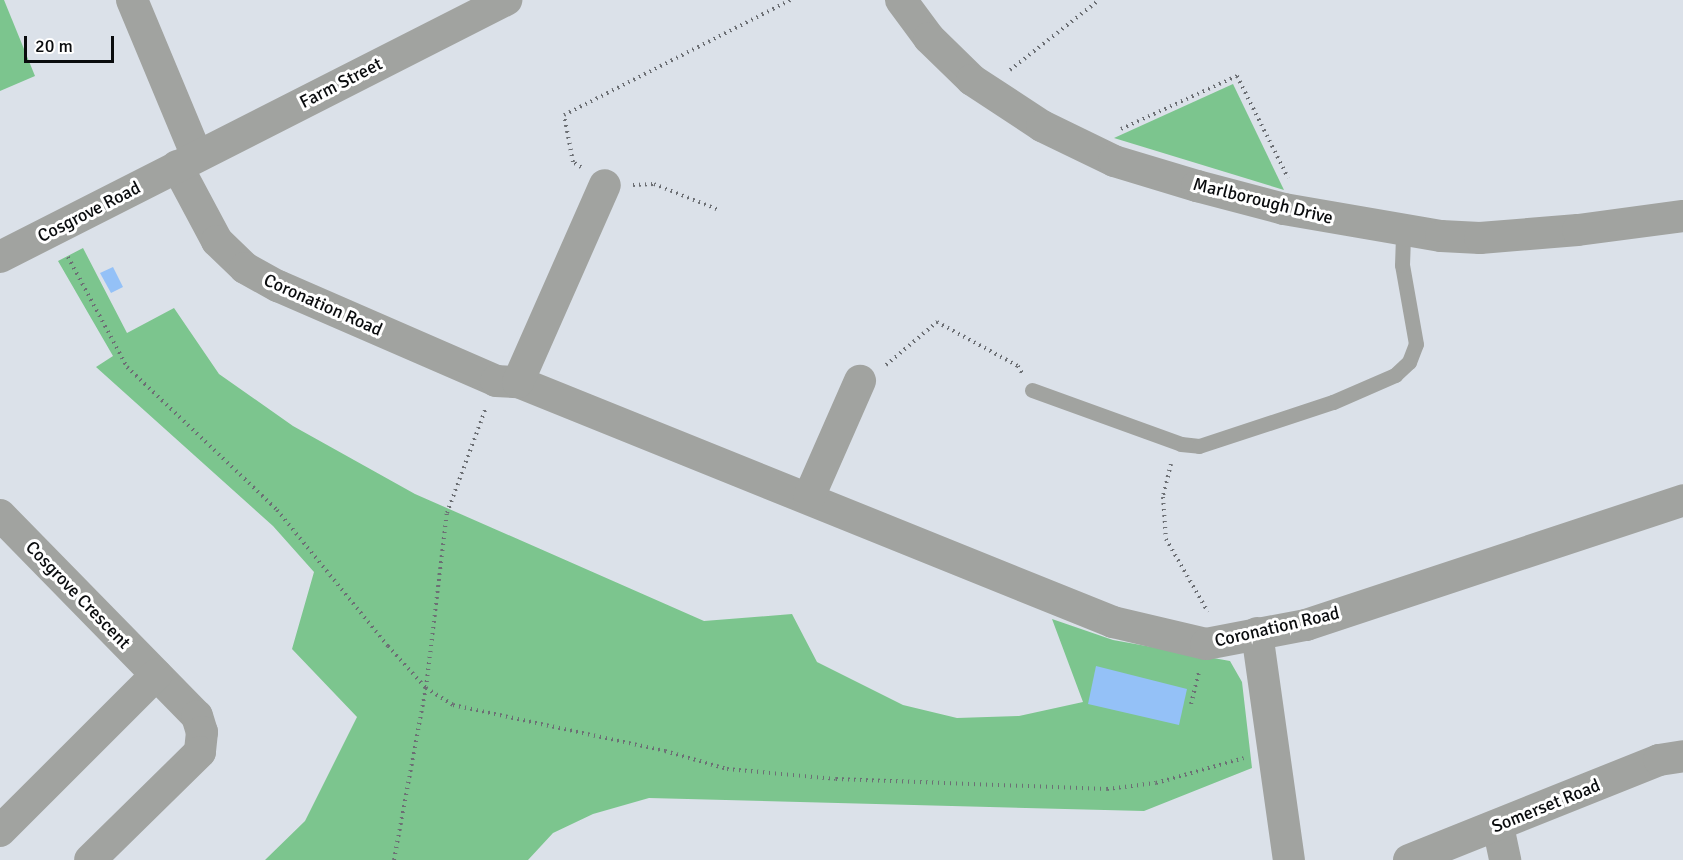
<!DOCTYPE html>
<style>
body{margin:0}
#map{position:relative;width:1683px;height:860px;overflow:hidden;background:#dbe1e9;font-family:Signika,sans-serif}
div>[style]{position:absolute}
.green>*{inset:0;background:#7cc58e}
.building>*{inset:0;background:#94c1f7}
.path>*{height:4px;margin-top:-2px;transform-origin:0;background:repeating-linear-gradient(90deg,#6c6f74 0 1.5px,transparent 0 6px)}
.lane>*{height:15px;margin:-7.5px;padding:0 7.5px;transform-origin:7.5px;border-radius:7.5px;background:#a1a3a0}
.street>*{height:32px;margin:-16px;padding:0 16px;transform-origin:16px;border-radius:16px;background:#a1a3a0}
span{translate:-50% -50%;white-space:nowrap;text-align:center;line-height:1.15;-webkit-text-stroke:6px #fff;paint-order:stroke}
.street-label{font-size:18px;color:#0a0c0e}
.scale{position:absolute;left:24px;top:36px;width:90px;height:27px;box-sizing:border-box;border:3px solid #0a0c0e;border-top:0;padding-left:8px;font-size:18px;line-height:21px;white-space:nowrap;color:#0a0c0e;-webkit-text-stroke:4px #fff;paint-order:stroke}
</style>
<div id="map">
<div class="green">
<i style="clip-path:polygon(0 0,4px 0,35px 76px,0 91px)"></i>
<i style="clip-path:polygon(1233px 84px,1284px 190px,1114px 138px)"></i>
<i style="clip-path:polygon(83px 248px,127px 333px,174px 308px,219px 374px,293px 426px,415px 494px,704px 621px,792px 614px,817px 662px,903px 705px,957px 718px,1019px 716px,1083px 702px,1052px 619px,1113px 640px,1230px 661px,1242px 682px,1252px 768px,1144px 811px,649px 798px,593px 814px,553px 833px,528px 860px,265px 860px,305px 821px,357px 717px,292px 649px,314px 572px,273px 526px,96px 367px,113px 356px,58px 261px)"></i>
</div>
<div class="building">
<i style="clip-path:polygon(113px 267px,123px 287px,111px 293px,100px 273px)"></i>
<i style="clip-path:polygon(1096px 666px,1187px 689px,1179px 725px,1088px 704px)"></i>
</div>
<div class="path">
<i style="left:1010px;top:70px;width:113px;rotate:-38.2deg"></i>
<i style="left:1121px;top:129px;width:128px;rotate:-24.6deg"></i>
<i style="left:1237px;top:76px;width:114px;rotate:63.4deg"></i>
<i style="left:581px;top:167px;width:9px;rotate:-148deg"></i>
<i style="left:573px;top:162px;width:48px;rotate:-100.8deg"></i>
<i style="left:564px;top:115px;width:254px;rotate:-26.9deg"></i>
<i style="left:633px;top:185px;width:21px;rotate:-3deg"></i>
<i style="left:654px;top:184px;width:70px;rotate:21.8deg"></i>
<i style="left:68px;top:257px;width:125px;rotate:61.8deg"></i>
<i style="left:127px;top:367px;width:207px;rotate:43.6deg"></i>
<i style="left:277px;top:510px;width:176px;rotate:50.8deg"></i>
<i style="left:388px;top:646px;width:57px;rotate:47.9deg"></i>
<i style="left:426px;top:688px;width:32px;rotate:32deg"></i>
<i style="left:453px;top:705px;width:217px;rotate:12.2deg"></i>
<i style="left:665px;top:751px;width:65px;rotate:16.2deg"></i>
<i style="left:727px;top:769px;width:109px;rotate:5.2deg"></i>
<i style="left:836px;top:779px;width:271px;rotate:2.1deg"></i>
<i style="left:1107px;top:789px;width:49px;rotate:-7deg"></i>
<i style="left:1156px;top:783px;width:91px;rotate:-15.9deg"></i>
<i style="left:886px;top:365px;width:67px;rotate:-40.1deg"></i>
<i style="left:937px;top:322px;width:92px;rotate:28.5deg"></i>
<i style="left:1018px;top:366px;width:8px;rotate:60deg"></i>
<i style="left:1171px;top:464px;width:34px;rotate:104deg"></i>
<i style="left:1163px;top:497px;width:42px;rotate:85.9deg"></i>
<i style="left:1166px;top:539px;width:84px;rotate:60.1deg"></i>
<i style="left:1191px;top:704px;width:33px;rotate:-76deg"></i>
<i style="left:394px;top:860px;width:175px;rotate:-79.5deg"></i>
<i style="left:426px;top:688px;width:176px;rotate:-83.2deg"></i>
<i style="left:447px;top:513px;width:110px;rotate:-69.7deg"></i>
</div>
<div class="lane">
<i style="left:1032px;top:390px;width:158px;rotate:19.9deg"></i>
<i style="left:1181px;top:444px;width:18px;rotate:6deg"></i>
<i style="left:1199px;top:446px;width:141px;rotate:-18.2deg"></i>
<i style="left:1333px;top:402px;width:68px;rotate:-23.5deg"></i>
<i style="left:1395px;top:375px;width:19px;rotate:-43deg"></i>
<i style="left:1409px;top:362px;width:19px;rotate:-69deg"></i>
<i style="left:1416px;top:344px;width:80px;rotate:-100deg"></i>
<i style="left:1402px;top:265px;width:33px;rotate:-88deg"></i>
</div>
<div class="street">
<i style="left:132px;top:0;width:169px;rotate:67.4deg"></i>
<i style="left:901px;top:0;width:47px;rotate:53.6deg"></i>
<i style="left:929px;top:38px;width:60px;rotate:44.3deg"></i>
<i style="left:972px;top:80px;width:84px;rotate:33.3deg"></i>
<i style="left:1042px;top:126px;width:80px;rotate:25.9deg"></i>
<i style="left:1114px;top:161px;width:87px;rotate:16.8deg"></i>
<i style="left:1197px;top:186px;width:90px;rotate:14.8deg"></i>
<i style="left:1284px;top:209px;width:159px;rotate:9.8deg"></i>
<i style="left:1441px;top:236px;width:39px;rotate:3deg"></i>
<i style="left:1480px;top:238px;width:98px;rotate:-4.7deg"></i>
<i style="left:1578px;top:230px;width:106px;rotate:-7.6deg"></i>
<i style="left:177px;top:166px;width:85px;rotate:61.9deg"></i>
<i style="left:217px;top:241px;width:39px;rotate:44deg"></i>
<i style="left:245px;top:268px;width:38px;rotate:29deg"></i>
<i style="left:278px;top:286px;width:238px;rotate:23.5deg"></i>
<i style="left:496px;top:381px;width:22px;rotate:3deg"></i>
<i style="left:518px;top:382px;width:642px;rotate:21.97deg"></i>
<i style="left:1113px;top:622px;width:96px;rotate:13.3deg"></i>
<i style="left:1206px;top:644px;width:102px;rotate:-10.8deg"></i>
<i style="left:1306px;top:625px;width:397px;rotate:-18.3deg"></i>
<i style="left:0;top:257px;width:568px;rotate:-26.93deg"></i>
<i style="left:518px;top:382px;width:215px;rotate:-66.2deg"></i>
<i style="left:809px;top:497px;width:127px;rotate:-66.3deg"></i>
<i style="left:0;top:515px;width:281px;rotate:45.6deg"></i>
<i style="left:197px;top:716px;width:17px;rotate:73deg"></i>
<i style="left:202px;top:732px;width:20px;rotate:96deg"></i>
<i style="left:200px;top:752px;width:154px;rotate:135.5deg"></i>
<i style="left:1257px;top:633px;width:229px;rotate:82deg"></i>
<i style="left:1498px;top:826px;width:35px;rotate:78deg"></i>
<i style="left:0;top:831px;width:221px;rotate:-45deg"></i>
<i style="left:1409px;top:860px;width:269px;rotate:-21.8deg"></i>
<i style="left:1659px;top:760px;width:24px;rotate:-9deg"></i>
</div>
<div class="street-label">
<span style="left:341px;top:83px;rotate:-27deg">Farm Street</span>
<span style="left:1263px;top:201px;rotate:14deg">Marlborough Drive</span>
<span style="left:89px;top:212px;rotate:-27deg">Cosgrove Road</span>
<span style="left:323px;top:305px;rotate:24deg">Coronation Road</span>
<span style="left:78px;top:595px;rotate:46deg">Cosgrove Crescent</span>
<span style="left:1277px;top:627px;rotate:-13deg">Coronation Road</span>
<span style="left:1546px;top:806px;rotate:-22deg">Somerset Road</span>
</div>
<div class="scale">20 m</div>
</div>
